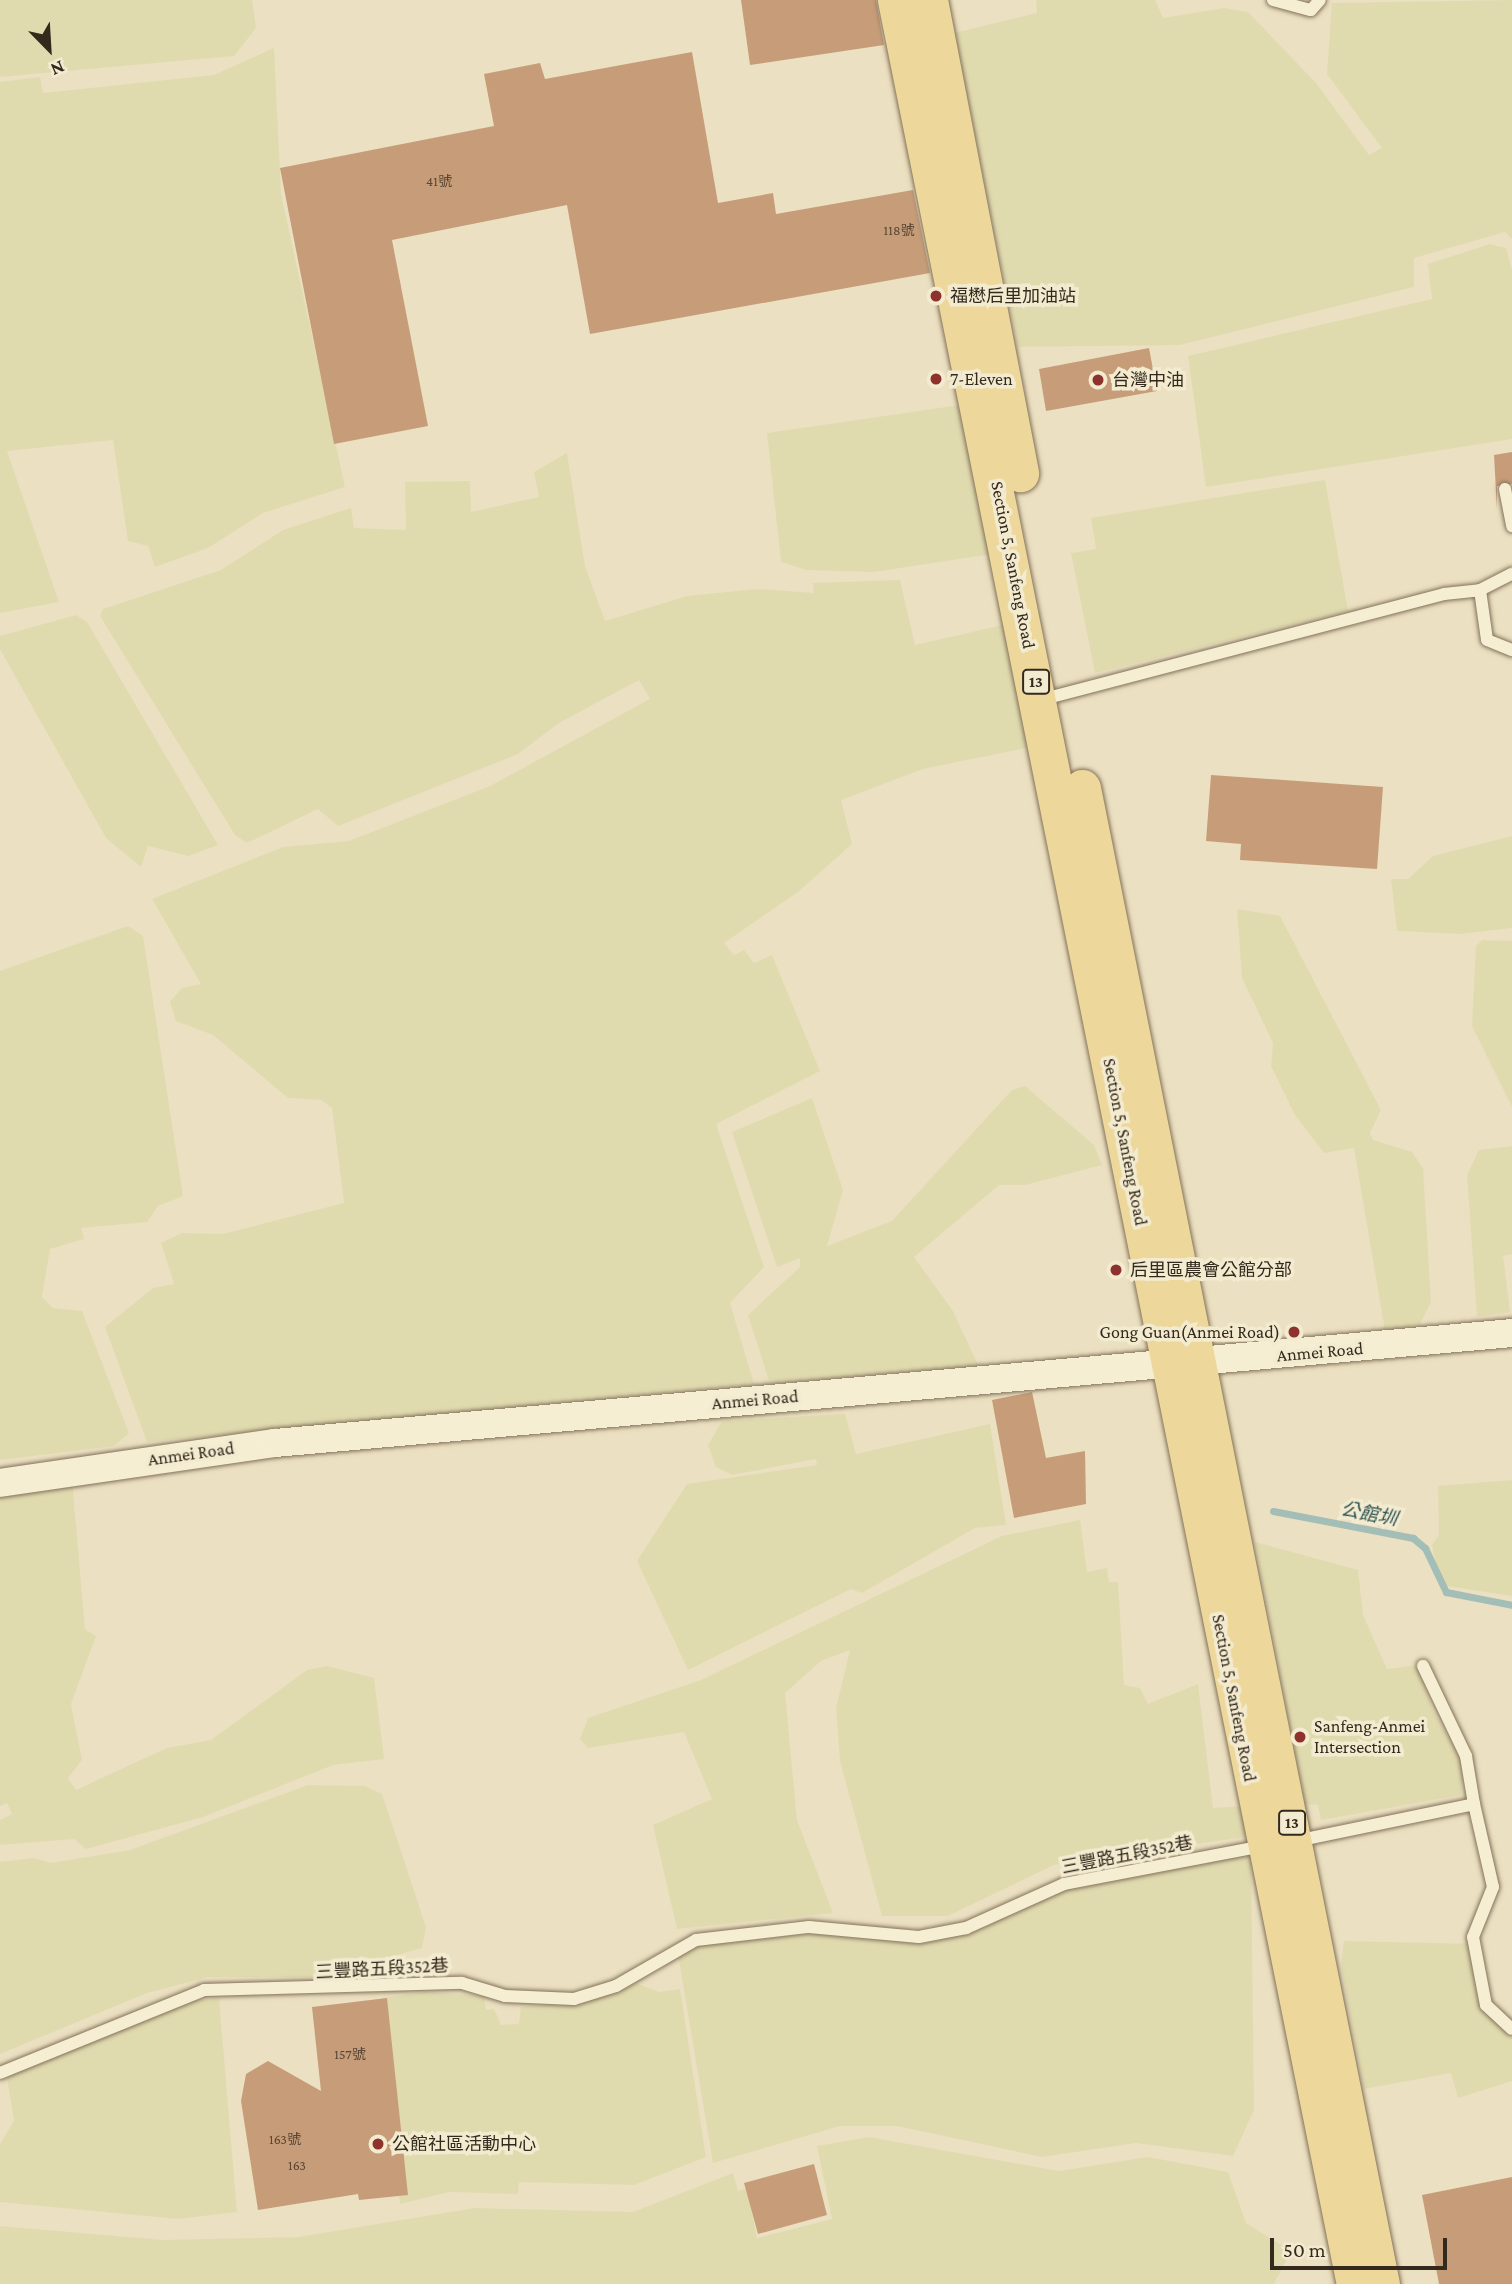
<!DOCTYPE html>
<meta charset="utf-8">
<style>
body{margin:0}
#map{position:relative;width:1512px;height:2284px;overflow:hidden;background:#ebe0c1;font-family:"Crimson Pro","Noto Sans TC",serif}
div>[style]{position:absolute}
.farmland>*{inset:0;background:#e0dbaf}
.stream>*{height:7px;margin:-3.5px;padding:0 3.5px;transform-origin:3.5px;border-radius:3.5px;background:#a3bdb7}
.building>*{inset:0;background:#c79d79}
.roads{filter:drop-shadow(0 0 2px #83725a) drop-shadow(0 0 2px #83725a)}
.service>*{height:12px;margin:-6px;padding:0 6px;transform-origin:6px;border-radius:6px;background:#f6eed3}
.tertiary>*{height:28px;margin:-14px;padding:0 14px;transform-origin:14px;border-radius:14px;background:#f6eed3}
.primary>*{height:37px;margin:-18.5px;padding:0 18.5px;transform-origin:18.5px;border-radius:18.5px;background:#edd79a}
.dots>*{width:19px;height:19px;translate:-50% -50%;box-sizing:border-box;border:4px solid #f3ebd0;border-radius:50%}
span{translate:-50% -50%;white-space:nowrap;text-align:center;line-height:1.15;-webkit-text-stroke:7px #f3ebd0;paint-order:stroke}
.number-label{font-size:14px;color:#594634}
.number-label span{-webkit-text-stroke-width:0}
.shield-label span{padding:2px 5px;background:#f3ebd0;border:2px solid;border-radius:5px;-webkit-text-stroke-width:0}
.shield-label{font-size:16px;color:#34291d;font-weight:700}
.poi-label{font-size:18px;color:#34291d}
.left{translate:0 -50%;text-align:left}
.right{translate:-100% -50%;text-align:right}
.street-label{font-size:18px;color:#34291d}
.water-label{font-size:19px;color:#2d5352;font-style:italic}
.north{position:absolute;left:14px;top:14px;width:70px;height:70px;-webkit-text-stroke:5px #f3ebd0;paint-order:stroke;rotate:156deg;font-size:19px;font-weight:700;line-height:28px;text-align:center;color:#34291d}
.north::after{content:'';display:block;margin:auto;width:24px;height:32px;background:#34291d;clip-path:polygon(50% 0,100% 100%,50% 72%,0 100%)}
.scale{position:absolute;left:1270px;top:2238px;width:177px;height:32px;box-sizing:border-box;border:4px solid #34291d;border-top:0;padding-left:9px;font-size:21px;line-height:24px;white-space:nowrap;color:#34291d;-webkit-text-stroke:5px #f3ebd0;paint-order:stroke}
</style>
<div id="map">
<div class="farmland">
<i style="clip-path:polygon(0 0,252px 0,256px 28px,234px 56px,0 77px)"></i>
<i style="clip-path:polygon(1036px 0,1155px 0,1163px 18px,1224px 8px,1248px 12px,1316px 83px,1369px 155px,1382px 148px,1327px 74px,1332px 3px,1512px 0,1512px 239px,1505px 232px,1414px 258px,1414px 287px,1180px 345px,1018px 347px,954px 33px,1037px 13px)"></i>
<i style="clip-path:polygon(274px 48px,281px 194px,345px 487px,263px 513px,208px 548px,155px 567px,148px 546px,128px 541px,113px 440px,7px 451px,59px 602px,0 613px,0 82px,40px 77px,43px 93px,214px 75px)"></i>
<i style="clip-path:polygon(1490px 244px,1506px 248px,1512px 270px,1512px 439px,1206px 487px,1188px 356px,1432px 299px,1428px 264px)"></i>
<i style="clip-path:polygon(960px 405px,992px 554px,874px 572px,806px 570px,781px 562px,767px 433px)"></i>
<i style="clip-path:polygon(567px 453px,585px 566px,605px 621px,687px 596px,757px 589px,814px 593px,813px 583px,900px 580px,915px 645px,1007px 624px,1031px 747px,923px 769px,841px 800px,852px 844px,798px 892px,724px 943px,734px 955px,744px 950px,754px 963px,772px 955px,820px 1071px,716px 1124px,764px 1267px,730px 1303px,754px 1384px,147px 1442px,105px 1327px,153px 1288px,174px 1284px,161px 1243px,182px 1233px,223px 1234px,344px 1203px,332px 1108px,321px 1100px,288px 1098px,213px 1035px,176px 1021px,170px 1002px,182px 988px,201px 984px,152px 899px,283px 847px,349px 841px,490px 786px,650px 699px,639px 680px,559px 723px,518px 754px,338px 826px,318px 809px,247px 843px,235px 835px,100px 616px,103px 609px,221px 570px,283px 530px,351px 508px,354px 528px,406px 530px,405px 482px,470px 481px,471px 512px,539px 497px,534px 472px)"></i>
<i style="clip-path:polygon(1325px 480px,1348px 611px,1095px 673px,1071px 553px,1096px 549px,1091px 518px)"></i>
<i style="clip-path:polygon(76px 615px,87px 622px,218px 845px,189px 856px,148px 846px,141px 867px,106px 838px,0 649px,0 636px)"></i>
<i style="clip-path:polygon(1512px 836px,1512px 928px,1460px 934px,1397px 931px,1391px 879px,1408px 879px,1433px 856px)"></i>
<i style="clip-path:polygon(1237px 909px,1280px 916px,1381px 1110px,1370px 1133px,1373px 1140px,1412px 1152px,1423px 1168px,1431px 1302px,1420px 1324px,1385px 1331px,1354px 1148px,1324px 1153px,1295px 1115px,1271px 1066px,1273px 1043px,1242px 978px)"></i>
<i style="clip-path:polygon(128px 926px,143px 936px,183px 1196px,158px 1206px,147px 1222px,81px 1228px,84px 1239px,50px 1249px,42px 1297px,53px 1308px,82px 1311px,129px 1433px,114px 1446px,0 1460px,0 971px)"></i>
<i style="clip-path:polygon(1482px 940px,1512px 941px,1512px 1107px,1472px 1026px,1476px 946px)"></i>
<i style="clip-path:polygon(1025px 1086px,1094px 1145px,1102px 1165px,1025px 1185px,999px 1185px,914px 1257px,953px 1311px,978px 1365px,770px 1384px,748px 1315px,800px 1267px,800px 1258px,777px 1267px,732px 1132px,812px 1098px,843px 1190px,827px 1246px,892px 1221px,1012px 1090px)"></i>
<i style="clip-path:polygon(1512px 1146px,1512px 1254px,1503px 1256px,1510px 1312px,1477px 1317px,1467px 1175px,1479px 1150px)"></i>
<i style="clip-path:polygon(845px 1414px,856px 1454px,990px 1424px,1006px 1525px,975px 1528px,862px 1593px,851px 1589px,688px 1670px,637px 1561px,687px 1484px,817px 1465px,816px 1459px,732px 1475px,716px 1467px,708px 1445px,722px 1421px)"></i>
<i style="clip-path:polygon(72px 1480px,85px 1629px,96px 1636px,71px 1704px,82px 1760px,68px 1778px,76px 1790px,167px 1748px,211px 1740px,307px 1670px,327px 1666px,374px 1678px,384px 1759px,333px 1765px,203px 1817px,86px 1849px,74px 1839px,0 1845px,0 1820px,12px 1814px,7px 1803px,0 1806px,0 1489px)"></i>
<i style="clip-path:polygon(1512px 1480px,1512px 1596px,1440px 1585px,1432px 1545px,1439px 1535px,1438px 1486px)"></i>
<i style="clip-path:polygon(1080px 1520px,1087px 1572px,1107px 1568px,1109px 1582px,1118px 1582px,1124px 1685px,1140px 1688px,1148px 1704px,1198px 1684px,1213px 1808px,1244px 1806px,1251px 1836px,1054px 1865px,948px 1916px,882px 1916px,840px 1761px,836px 1708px,850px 1650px,821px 1661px,785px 1693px,797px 1820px,833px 1913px,677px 1929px,653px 1825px,712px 1799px,684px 1732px,588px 1748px,580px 1739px,588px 1718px,701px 1680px,1002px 1536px)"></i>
<i style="clip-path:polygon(1255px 1542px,1358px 1570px,1363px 1615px,1387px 1669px,1418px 1665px,1432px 1709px,1463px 1762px,1461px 1795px,1321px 1820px,1318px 1805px,1305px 1804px)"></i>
<i style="clip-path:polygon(308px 1785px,365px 1786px,382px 1794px,426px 1927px,422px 1948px,372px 1962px,375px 1977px,208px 1977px,147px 1993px,0 2054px,0 1862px,34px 1858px,51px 1863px,130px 1850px)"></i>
<i style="clip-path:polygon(1251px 1856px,1254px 2110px,1233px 2156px,1136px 2143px,1042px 2157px,897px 2126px,840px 2126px,713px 2163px,677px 1948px,834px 1931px,903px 1937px,983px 1920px,1054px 1881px)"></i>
<i style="clip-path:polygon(1344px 1941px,1477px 1944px,1496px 2020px,1512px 2035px,1512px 2081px,1458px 2098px,1451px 2073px,1364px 2089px,1341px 1966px)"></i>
<i style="clip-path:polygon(636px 1983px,659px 1992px,680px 1989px,706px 2157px,634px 2185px,519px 2182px,518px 2194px,449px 2192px,400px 2204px,384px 2076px,382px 1998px,424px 1992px,484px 1996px,486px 2010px,494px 2009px,501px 2025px,519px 2024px,521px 2007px,580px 2002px)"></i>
<i style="clip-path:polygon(219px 1998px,237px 2212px,178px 2219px,0 2202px,0 2144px,14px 2121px,6px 2071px,191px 2001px)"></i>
<i style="clip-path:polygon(869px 2137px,1059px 2171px,1148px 2157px,1228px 2172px,1246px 2223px,1291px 2251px,1274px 2284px,0 2284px,0 2226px,163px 2240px,298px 2237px,475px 2208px,633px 2212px,733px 2173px,738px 2191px,747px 2188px,757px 2238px,832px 2219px,817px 2146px)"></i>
</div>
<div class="stream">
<i style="left:1273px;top:1511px;width:143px;rotate:10.9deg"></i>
<i style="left:1413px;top:1538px;width:16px;rotate:40deg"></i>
<i style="left:1425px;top:1548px;width:49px;rotate:64.5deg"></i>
<i style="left:1446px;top:1592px;width:67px;rotate:11.1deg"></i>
</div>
<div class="building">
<i style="clip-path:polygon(741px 0,876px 0,884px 45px,750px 65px)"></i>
<i style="clip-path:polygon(692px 52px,718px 203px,773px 193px,776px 214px,913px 190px,930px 273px,590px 334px,567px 205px,392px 240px,428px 426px,334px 444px,280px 168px,494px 126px,484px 74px,540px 63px,545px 79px)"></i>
<i style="clip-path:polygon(1149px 348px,1157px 391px,1046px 411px,1039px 369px)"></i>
<i style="clip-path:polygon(1512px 452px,1512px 484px,1497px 486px,1497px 510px,1494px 455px)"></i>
<i style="clip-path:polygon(1211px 775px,1383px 787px,1377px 869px,1240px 860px,1241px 844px,1206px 841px)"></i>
<i style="clip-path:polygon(1032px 1392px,1046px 1458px,1085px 1451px,1086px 1504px,1014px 1518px,992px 1400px)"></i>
<i style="clip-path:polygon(387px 1998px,408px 2195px,359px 2200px,358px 2194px,258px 2210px,241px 2101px,246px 2074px,268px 2061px,321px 2091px,312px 2007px)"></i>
<i style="clip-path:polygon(814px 2164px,827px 2215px,758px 2234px,744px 2183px)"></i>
<i style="clip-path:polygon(1512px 2177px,1512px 2284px,1439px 2284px,1422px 2195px)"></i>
</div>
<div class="roads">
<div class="service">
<i style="left:1273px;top:0;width:39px;rotate:15deg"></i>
<i style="left:1311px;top:10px;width:13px;rotate:-48deg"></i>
<i style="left:1505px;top:489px;width:38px;rotate:79deg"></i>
<i style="left:1480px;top:590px;width:50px;rotate:82deg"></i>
<i style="left:1487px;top:640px;width:27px;rotate:22deg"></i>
<i style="left:1040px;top:700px;width:418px;rotate:-14.7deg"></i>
<i style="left:1444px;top:594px;width:36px;rotate:-6deg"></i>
<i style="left:1480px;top:590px;width:36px;rotate:-27deg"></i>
<i style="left:1474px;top:1804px;width:85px;rotate:77.1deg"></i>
<i style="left:1493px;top:1887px;width:54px;rotate:111.8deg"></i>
<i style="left:1473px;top:1937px;width:69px;rotate:79.2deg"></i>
<i style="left:1486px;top:2005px;width:35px;rotate:43deg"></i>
<i style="left:1296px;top:1841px;width:182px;rotate:-11.7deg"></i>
<i style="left:1474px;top:1804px;width:49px;rotate:-99.5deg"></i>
<i style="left:1466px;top:1756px;width:100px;rotate:-115.5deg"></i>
<i style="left:0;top:2073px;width:220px;rotate:-22.1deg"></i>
<i style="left:204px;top:1990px;width:258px;rotate:-1.6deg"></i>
<i style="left:462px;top:1983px;width:45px;rotate:16.8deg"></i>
<i style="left:505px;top:1996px;width:69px;rotate:2.5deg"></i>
<i style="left:574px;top:1999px;width:44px;rotate:-17.2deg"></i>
<i style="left:616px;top:1986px;width:92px;rotate:-29.9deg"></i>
<i style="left:696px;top:1940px;width:114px;rotate:-6.6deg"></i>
<i style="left:809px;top:1927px;width:110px;rotate:5.2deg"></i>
<i style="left:919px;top:1937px;width:48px;rotate:-10.8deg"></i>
<i style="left:966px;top:1928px;width:107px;rotate:-24.2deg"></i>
<i style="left:1064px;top:1884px;width:204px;rotate:-10.8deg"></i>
</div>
<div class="tertiary">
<i style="left:0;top:1483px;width:278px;rotate:-8.3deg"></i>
<i style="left:275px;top:1443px;width:1242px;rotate:-5.08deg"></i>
</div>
<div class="primary">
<i style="left:896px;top:0;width:2330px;rotate:78.64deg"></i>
<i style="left:929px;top:0;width:482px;rotate:79.1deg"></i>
<i style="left:1082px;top:788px;width:1526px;rotate:78.7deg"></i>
</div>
</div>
<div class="dots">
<i style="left:936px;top:296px;background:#8e322d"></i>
<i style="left:936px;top:379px;background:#8e322d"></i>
<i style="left:1098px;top:380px;background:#8e322d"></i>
<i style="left:1116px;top:1270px;background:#8e322d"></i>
<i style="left:1294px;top:1332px;background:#8e322d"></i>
<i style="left:1300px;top:1737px;background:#8e322d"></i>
<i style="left:378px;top:2144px;background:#8e322d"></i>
</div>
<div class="number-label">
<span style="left:439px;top:181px">41號</span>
<span style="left:899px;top:230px">118號</span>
<span style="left:350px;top:2054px">157號</span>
<span style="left:285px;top:2139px">163號</span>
<span style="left:297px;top:2165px">163</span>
</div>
<div class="shield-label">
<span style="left:1036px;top:682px">13</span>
<span style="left:1292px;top:1823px">13</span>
</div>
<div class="poi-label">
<span class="left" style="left:950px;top:296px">福懋后里加油站</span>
<span class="left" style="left:950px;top:379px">7-Eleven</span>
<span class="left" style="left:1112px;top:380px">台灣中油</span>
<span class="left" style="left:1130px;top:1270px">后里區農會公館分部</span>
<span class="right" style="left:1280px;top:1332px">Gong Guan(Anmei Road)</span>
<span class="left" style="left:1314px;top:1737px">Sanfeng-Anmei<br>Intersection</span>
<span class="left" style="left:392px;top:2144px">公館社區活動中心</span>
</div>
<div class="street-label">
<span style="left:1013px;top:565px;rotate:79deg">Section 5, Sanfeng Road</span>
<span style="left:1125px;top:1142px;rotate:79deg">Section 5, Sanfeng Road</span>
<span style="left:1320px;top:1352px;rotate:-5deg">Anmei Road</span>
<span style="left:755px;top:1400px;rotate:-5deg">Anmei Road</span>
<span style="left:191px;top:1454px;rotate:-8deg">Anmei Road</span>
<span style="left:1234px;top:1698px;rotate:79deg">Section 5, Sanfeng Road</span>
<span style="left:1127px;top:1855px;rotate:-11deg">三豐路五段352巷</span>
<span style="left:382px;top:1969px;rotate:-3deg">三豐路五段352巷</span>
</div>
<div class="water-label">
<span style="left:1369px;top:1514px;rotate:11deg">公館圳</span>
</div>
<div class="north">N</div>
<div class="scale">50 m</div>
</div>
